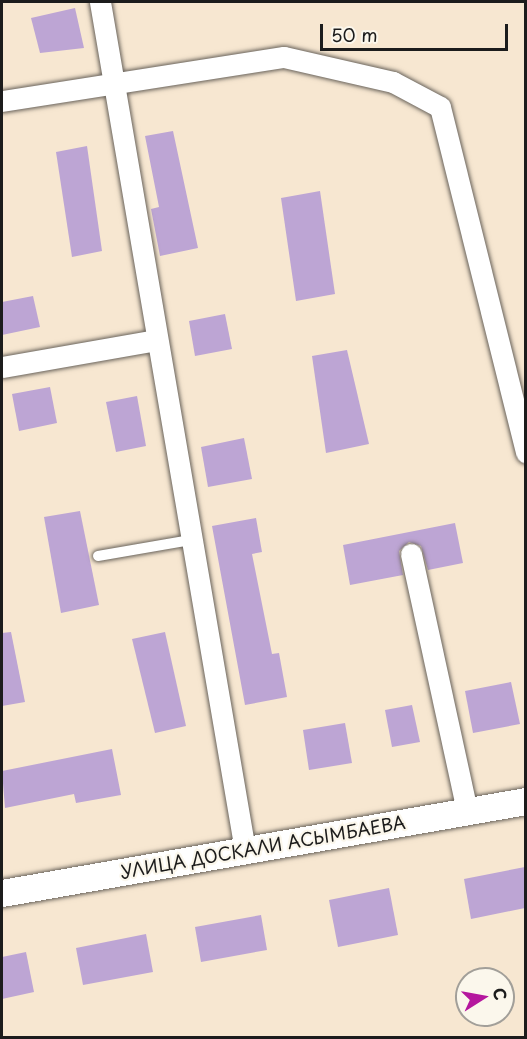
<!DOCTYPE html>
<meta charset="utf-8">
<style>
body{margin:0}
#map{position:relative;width:527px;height:1039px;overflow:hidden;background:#f7e7d1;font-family:"Playpen Sans",sans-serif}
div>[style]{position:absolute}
.building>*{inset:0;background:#bda5d4}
.roads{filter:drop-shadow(0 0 2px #69635b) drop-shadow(0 0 2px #69635b)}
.service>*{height:10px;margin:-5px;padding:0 5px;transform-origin:5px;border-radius:5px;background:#fff}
.minor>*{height:21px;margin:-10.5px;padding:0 10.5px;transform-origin:10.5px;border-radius:10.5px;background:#fff}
.tertiary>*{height:27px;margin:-13.5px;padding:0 13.5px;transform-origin:13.5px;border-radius:13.5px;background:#fff}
span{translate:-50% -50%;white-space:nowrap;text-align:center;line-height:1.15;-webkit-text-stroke:4.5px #fbf7ec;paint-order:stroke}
.street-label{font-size:18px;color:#1c1c1c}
.frame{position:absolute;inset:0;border:3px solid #1c1c1c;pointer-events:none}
.north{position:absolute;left:455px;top:967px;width:60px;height:60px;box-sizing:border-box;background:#fbf7ec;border:2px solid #a29f99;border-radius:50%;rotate:79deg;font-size:16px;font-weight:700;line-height:24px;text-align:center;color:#1c1c1c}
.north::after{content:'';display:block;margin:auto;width:21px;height:27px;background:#b5179e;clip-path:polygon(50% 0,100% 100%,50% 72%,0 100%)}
.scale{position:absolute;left:320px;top:24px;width:188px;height:27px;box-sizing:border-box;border:3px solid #1c1c1c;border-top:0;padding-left:8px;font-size:18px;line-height:21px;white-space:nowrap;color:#1c1c1c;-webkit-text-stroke:4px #fbf7ec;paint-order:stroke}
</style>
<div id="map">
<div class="building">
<i style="clip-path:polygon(75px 8px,84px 48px,40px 53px,31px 18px)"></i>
<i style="clip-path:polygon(173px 131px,198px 248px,160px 256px,151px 209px,159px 207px,145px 136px)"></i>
<i style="clip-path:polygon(87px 146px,102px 251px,72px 257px,56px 152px)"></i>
<i style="clip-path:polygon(320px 191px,335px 294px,296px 301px,281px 198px)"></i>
<i style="clip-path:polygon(33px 296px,40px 327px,2px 335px,2px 302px)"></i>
<i style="clip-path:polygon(225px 314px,232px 349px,195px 356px,189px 321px)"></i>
<i style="clip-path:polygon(347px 350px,369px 444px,326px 453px,312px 356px)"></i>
<i style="clip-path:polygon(50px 387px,57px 423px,19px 431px,12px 394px)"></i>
<i style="clip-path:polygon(137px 396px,146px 446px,116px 452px,106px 402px)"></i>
<i style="clip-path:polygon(244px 438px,252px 479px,208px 487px,201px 447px)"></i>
<i style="clip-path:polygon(80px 511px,99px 605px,61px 613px,44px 517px)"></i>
<i style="clip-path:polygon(256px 518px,262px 552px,252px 554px,272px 654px,279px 653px,287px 697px,245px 705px,212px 526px)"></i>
<i style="clip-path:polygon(455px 523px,463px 563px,428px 570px,421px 546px,409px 542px,399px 551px,403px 575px,350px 585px,343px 545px)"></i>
<i style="clip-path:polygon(11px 632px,25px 702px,2px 706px,2px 633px)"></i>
<i style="clip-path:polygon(165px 632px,186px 726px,155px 733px,132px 639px)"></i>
<i style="clip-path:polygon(511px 682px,520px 724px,473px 733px,465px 691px)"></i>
<i style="clip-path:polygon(412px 705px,420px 742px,392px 747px,385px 710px)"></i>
<i style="clip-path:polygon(345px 723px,352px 763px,309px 770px,303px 730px)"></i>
<i style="clip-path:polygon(112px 749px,121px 795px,76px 803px,74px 794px,5px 808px,2px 771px)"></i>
<i style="clip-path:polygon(525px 867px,525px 908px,471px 919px,464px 879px)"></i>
<i style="clip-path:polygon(389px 888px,398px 935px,338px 947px,329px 900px)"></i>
<i style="clip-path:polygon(261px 915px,267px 950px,201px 962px,195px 927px)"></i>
<i style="clip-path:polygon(146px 934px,153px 972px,83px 985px,76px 948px)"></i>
<i style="clip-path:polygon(26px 952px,34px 992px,2px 999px,2px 957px)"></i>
</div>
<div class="roads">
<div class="service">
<i style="left:98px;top:556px;width:94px;rotate:-9.8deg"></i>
</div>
<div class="minor">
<i style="left:100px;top:2px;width:860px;rotate:80.3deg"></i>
<i style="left:2px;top:101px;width:285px;rotate:-8.9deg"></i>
<i style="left:284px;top:57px;width:112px;rotate:12.9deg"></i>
<i style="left:393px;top:82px;width:53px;rotate:28deg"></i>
<i style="left:440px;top:107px;width:356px;rotate:76deg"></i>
<i style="left:2px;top:367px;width:157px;rotate:-9.9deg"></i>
<i style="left:411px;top:554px;width:263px;rotate:77.7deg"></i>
</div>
<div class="tertiary">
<i style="left:2px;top:893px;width:532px;rotate:-9.96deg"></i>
</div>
</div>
<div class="street-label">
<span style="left:263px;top:847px;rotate:-10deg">УЛИЦА ДОСКАЛИ АСЫМБАЕВА</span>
</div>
<div class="frame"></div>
<div class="north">С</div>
<div class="scale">50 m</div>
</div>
